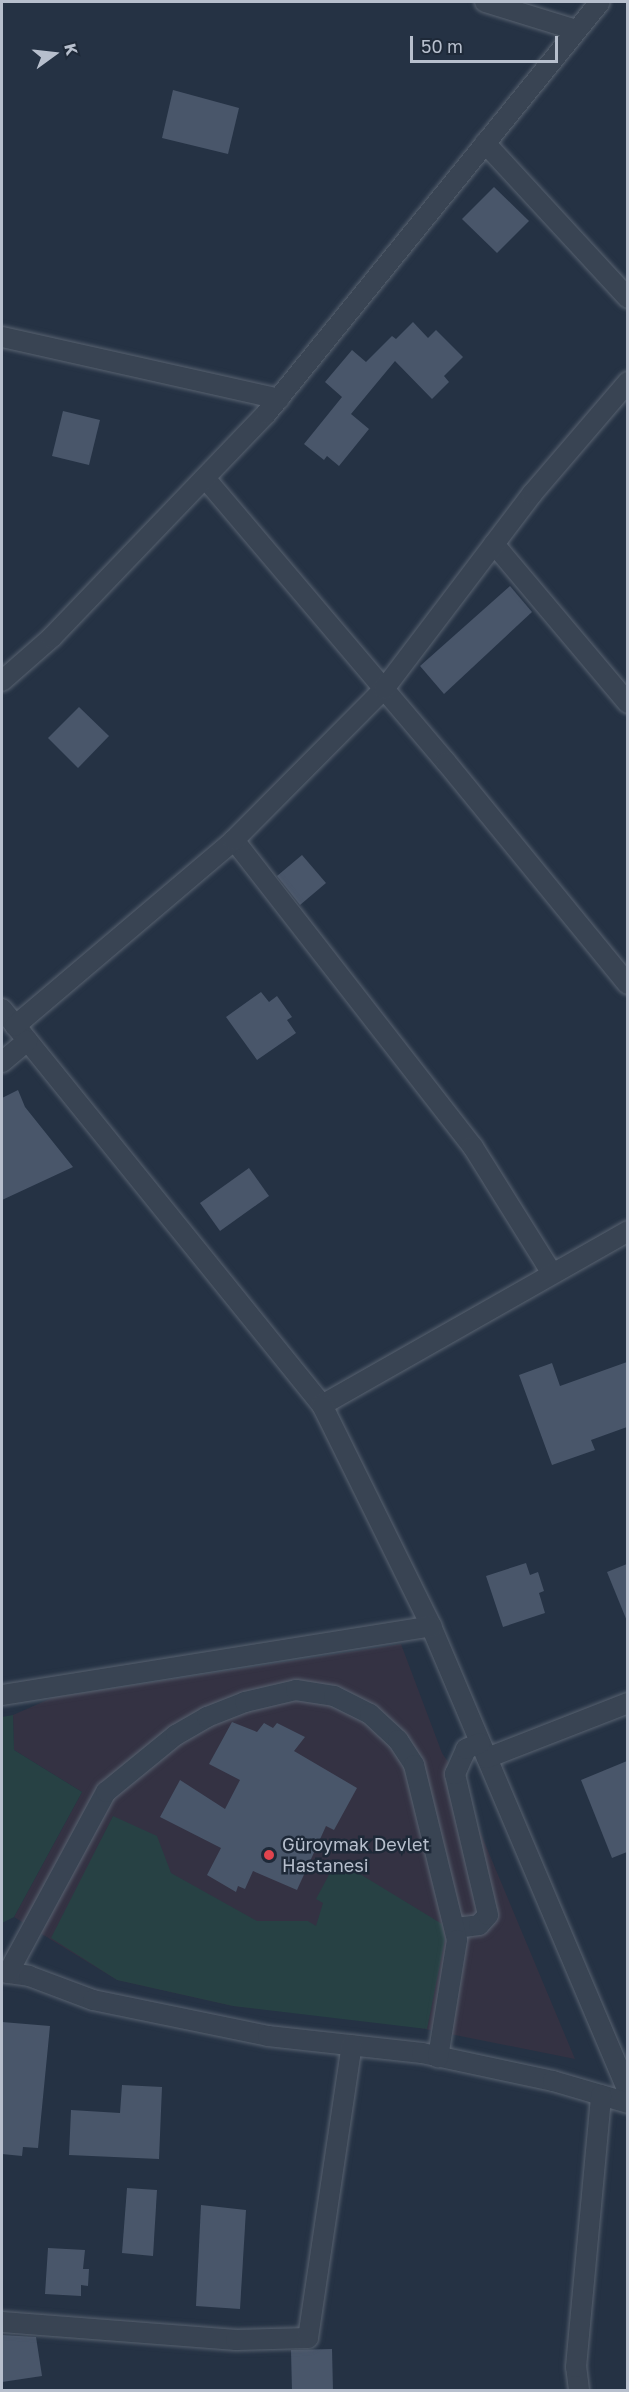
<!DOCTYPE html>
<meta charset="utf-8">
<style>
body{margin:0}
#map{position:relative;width:629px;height:2392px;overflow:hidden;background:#253244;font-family:"Golos Text",sans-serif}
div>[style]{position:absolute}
.medical>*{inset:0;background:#343243}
.green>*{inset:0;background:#274144}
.building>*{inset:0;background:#49566a}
.roads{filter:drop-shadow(0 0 2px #586270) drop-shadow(0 0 2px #586270)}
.minor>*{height:20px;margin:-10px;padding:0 10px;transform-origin:10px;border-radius:10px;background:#394453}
.dots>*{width:16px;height:16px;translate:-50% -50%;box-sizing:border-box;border:3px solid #1e2938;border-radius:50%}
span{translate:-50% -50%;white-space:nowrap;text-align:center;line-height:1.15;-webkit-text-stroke:5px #1e2938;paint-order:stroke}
.poi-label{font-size:18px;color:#b7bfcd}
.left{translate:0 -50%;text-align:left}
.frame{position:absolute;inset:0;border:3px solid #b7bfcd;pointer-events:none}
.north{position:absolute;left:24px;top:24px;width:60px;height:60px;-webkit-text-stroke:4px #1e2938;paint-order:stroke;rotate:75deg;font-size:16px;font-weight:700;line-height:24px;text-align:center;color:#b7bfcd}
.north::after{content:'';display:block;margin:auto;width:21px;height:27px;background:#b7bfcd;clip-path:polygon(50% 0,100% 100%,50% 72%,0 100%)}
.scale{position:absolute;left:410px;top:36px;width:148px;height:27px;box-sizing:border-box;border:3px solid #b7bfcd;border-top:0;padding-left:8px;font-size:18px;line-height:21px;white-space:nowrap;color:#b7bfcd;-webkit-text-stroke:4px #1e2938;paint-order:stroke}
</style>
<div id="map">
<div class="medical">
<i style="clip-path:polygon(401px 1644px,442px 1753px,455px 1772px,575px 2059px,400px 2024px,233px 2006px,117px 1980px,14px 1917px,82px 1792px,14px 1750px,13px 1715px,54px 1697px)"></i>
</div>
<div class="green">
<i style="clip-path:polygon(13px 1715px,14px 1750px,82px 1792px,14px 1917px,2px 1923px,2px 1717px)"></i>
<i style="clip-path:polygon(113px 1816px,157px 1836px,171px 1873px,257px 1921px,308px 1921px,316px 1926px,323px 1903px,316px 1899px,337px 1860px,442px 1924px,445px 1939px,427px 2029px,233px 2006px,117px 1980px,51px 1938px)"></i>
</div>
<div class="building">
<i style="clip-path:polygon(173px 90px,239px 108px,228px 154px,162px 138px)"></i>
<i style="clip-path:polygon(494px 187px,529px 221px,497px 253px,462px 219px)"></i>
<i style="clip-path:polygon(413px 322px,428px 338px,436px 330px,463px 357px,444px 376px,449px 382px,432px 399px,395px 361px,351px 414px,369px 429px,339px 466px,327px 456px,324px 460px,304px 444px,342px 397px,325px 382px,352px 350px,366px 362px,392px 336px,396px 339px)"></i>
<i style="clip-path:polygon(63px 411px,100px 420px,89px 465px,52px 456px)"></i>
<i style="clip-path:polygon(510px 586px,532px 612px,444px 694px,420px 666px)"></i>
<i style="clip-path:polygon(79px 707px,109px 736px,78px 768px,48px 738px)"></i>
<i style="clip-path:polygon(302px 855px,326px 883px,300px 905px,277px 876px)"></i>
<i style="clip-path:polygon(261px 992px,269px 1002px,277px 996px,292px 1017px,287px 1020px,296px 1033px,257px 1060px,226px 1017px)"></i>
<i style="clip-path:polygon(18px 1090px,25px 1107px,73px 1167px,2px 1200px,2px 1098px)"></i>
<i style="clip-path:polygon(249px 1168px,269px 1196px,220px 1231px,200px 1203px)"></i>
<i style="clip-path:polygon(627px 1362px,627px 1427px,591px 1440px,595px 1450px,552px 1465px,519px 1375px,552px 1363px,560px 1386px)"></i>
<i style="clip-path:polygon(526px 1563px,530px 1575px,538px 1572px,544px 1591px,539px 1593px,545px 1613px,503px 1627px,486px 1576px)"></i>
<i style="clip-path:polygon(627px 1564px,627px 1621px,607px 1572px)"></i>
<i style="clip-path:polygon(232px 1722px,257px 1732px,264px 1723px,273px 1728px,277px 1723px,305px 1737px,294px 1751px,357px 1788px,334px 1830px,326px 1826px,297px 1890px,253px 1871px,245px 1889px,238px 1886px,236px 1892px,207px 1875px,221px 1848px,160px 1817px,180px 1780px,225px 1809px,240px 1780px,209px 1764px)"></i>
<i style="clip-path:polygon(627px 1761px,627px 1852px,612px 1858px,581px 1780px)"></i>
<i style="clip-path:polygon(2px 2022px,50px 2026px,38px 2148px,23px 2147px,22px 2156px,2px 2154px)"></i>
<i style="clip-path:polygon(122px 2085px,162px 2087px,159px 2159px,69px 2155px,71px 2110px,120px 2113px)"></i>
<i style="clip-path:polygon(127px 2188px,157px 2190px,153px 2256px,122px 2253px)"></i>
<i style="clip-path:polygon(201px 2205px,246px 2210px,240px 2309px,196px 2306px)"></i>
<i style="clip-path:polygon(48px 2248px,85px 2250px,83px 2269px,89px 2269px,88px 2286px,81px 2285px,81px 2296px,45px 2294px)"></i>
<i style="clip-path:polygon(2px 2335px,36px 2337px,42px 2376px,2px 2382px)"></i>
<i style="clip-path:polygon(332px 2349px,333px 2391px,292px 2391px,291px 2350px)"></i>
</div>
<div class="roads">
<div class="minor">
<i style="left:485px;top:2px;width:95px;rotate:17.1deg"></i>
<i style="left:485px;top:143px;width:211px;rotate:47.3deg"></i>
<i style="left:2px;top:337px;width:284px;rotate:12.6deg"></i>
<i style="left:205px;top:478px;width:372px;rotate:49.7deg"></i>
<i style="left:446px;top:762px;width:287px;rotate:50.7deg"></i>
<i style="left:494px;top:544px;width:208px;rotate:49.9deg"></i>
<i style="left:2px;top:681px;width:67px;rotate:-41.3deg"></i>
<i style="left:52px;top:637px;width:309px;rotate:-46.2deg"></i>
<i style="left:266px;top:414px;width:530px;rotate:-50.97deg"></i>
<i style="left:234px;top:840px;width:389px;rotate:52.1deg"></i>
<i style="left:473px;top:1147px;width:147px;rotate:58deg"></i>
<i style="left:2px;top:1009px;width:509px;rotate:51.06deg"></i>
<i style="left:322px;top:1405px;width:352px;rotate:-29.6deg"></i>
<i style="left:15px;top:1026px;width:287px;rotate:-40.3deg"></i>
<i style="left:234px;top:840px;width:213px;rotate:-45.2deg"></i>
<i style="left:384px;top:689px;width:245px;rotate:-52.8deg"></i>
<i style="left:532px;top:494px;width:148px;rotate:-49.4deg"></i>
<i style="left:2px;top:1062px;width:33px;rotate:-40deg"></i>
<i style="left:322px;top:1405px;width:246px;rotate:63.7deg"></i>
<i style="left:431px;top:1626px;width:505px;rotate:67.04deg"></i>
<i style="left:2px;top:1695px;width:435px;rotate:-9.1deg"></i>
<i style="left:487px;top:1758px;width:151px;rotate:-21.3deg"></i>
<i style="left:456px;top:1928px;width:23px;rotate:-7deg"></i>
<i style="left:479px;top:1925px;width:13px;rotate:-48deg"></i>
<i style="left:488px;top:1915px;width:145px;rotate:-103.2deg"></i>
<i style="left:455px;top:1774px;width:27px;rotate:-66deg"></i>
<i style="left:466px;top:1749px;width:15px;rotate:-23deg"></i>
<i style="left:2px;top:1972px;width:27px;rotate:8deg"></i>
<i style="left:29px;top:1976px;width:68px;rotate:20.6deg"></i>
<i style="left:93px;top:2000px;width:179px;rotate:11.6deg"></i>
<i style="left:268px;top:2036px;width:155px;rotate:6.3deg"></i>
<i style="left:422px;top:2053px;width:134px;rotate:12.1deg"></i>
<i style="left:553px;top:2081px;width:78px;rotate:16.3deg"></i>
<i style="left:8px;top:1973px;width:206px;rotate:-61.6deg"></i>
<i style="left:106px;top:1792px;width:90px;rotate:-39.2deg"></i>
<i style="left:176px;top:1735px;width:36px;rotate:-30deg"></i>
<i style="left:207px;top:1717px;width:41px;rotate:-21.5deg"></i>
<i style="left:245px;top:1702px;width:52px;rotate:-13.2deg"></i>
<i style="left:296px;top:1690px;width:38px;rotate:9deg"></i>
<i style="left:334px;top:1696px;width:40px;rotate:26.6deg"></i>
<i style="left:370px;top:1714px;width:38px;rotate:43deg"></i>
<i style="left:398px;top:1740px;width:30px;rotate:57deg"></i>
<i style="left:414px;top:1765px;width:180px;rotate:76.2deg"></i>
<i style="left:457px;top:1940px;width:119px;rotate:99.2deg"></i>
<i style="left:2px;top:2322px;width:235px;rotate:4.4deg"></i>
<i style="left:236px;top:2340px;width:72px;rotate:-1.6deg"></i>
<i style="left:308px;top:2338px;width:296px;rotate:-81.5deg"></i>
<i style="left:579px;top:2390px;width:23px;rotate:-97deg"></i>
<i style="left:576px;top:2367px;width:273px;rotate:-84.7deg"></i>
</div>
</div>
<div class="dots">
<i style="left:269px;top:1855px;background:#e0444e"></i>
</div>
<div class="poi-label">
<span class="left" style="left:282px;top:1855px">Güroymak Devlet<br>Hastanesi</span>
</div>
<div class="frame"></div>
<div class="north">K</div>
<div class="scale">50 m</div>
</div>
